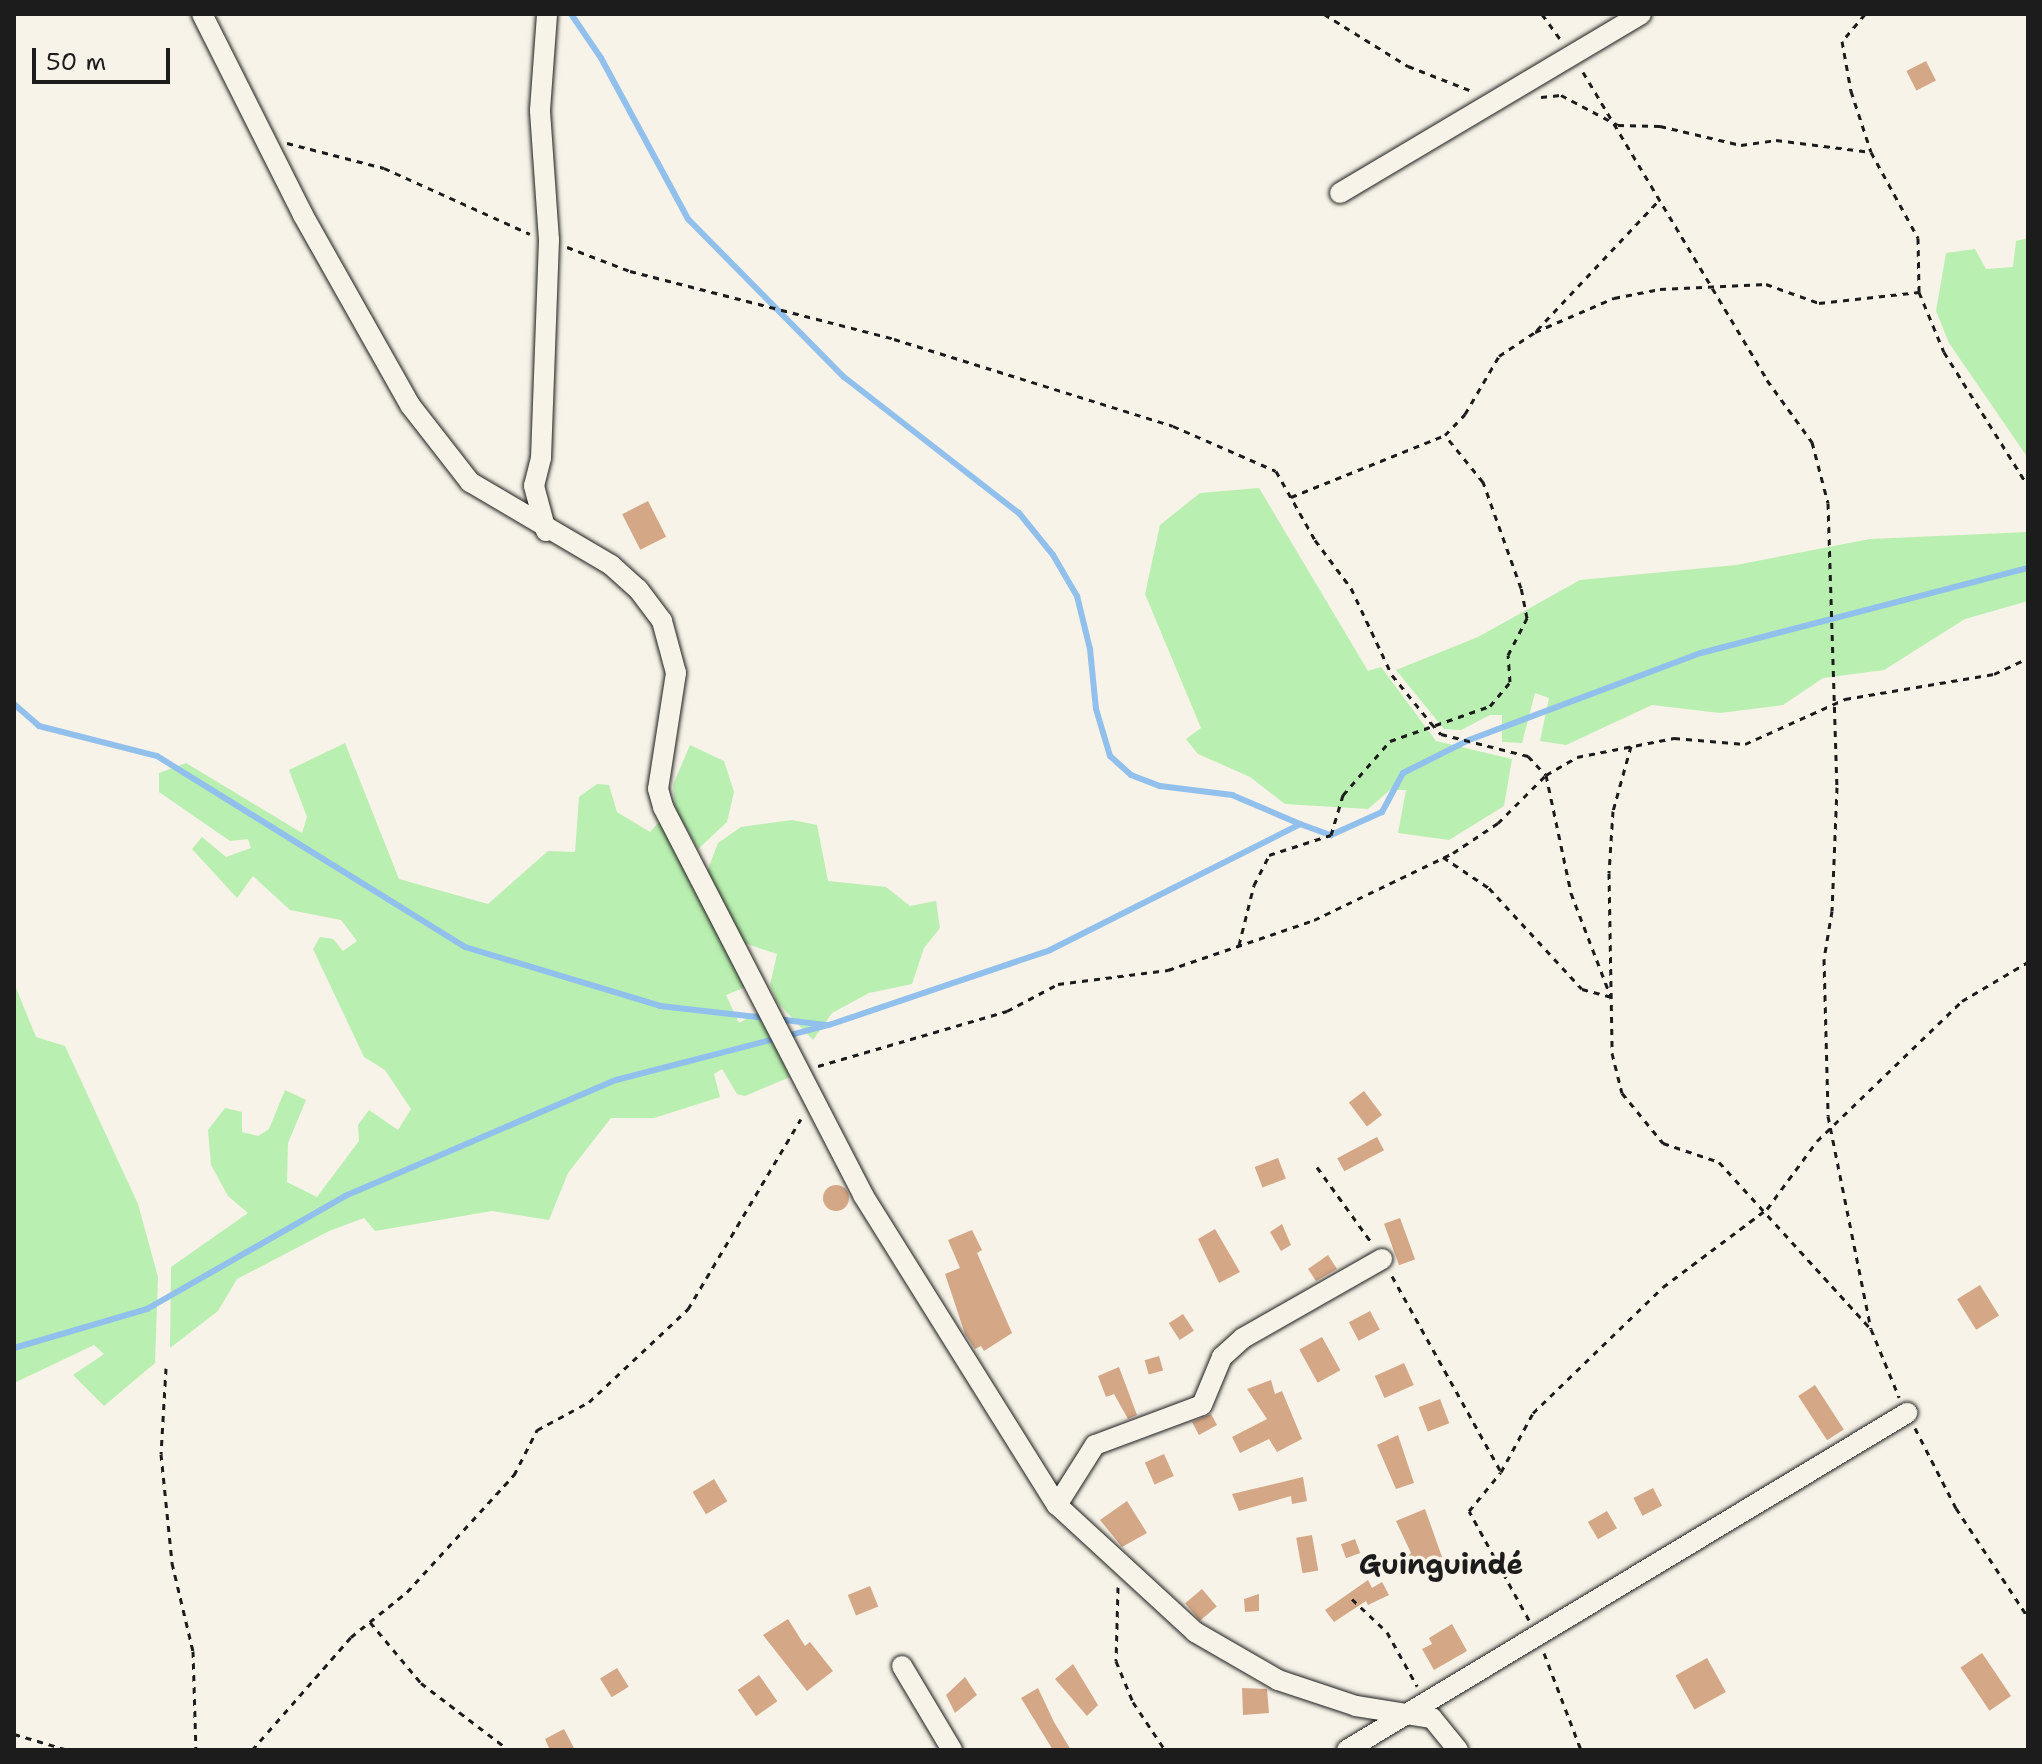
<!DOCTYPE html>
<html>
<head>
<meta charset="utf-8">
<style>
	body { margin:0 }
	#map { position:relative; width:2042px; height:1764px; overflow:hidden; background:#f7f3e8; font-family:"Shantell Sans",sans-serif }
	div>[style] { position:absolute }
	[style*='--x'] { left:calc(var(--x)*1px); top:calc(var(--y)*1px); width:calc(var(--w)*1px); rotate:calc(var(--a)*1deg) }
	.green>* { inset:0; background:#b9efb0 }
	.stream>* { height:6px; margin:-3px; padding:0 3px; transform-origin:3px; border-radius:3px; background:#92c0ec }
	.building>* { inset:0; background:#d4a786; transform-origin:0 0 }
	.round { border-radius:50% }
	.path>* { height:3px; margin-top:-1.5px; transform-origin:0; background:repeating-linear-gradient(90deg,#1c1c1c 0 6px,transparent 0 12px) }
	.roads { filter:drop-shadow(0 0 2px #1c1c1c) drop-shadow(0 0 2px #1c1c1c) }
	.street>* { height:20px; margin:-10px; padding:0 10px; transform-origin:10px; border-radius:10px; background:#f7f3e8 }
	span { translate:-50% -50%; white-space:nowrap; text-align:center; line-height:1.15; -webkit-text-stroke:7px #f7f3e8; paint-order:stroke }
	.quarter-label { font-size:28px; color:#1c1c1c; font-weight:700 }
	.frame { position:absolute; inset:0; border:16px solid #1c1c1c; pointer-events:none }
	.scale { position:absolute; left:32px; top:48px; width:138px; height:36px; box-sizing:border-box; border:4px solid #1c1c1c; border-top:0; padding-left:10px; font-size:24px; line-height:28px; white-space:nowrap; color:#1c1c1c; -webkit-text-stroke:6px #f7f3e8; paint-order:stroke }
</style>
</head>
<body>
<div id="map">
	<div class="green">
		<i style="clip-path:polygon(2028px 238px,2028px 458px,1949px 343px,1936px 311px,1946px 253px,1975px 249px,1986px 269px,2013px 267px,2016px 241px)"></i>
		<i style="clip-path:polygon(1259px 488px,1368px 671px,1381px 667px,1436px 741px,1512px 759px,1504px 806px,1449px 840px,1398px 833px,1406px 790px,1390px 790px,1368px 809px,1285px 804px,1250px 777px,1198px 754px,1186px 739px,1201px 728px,1145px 594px,1160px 525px,1200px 493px)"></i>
		<i style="clip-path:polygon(2028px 532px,2028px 601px,1965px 619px,1884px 670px,1823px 678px,1783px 705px,1720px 713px,1652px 705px,1566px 745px,1540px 741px,1549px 698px,1535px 693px,1522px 743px,1502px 742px,1502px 715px,1490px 715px,1461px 730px,1444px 729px,1396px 670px,1478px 637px,1580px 580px,1736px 565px,1870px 539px)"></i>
		<i style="clip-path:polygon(345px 743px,399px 879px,488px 904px,548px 851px,575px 852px,579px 797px,597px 784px,609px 785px,617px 812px,650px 832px,660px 821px,748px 986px,726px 995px,739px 1023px,760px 1011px,790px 1077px,745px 1096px,737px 1094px,722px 1069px,714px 1074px,720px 1097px,654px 1118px,611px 1118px,568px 1173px,549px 1220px,492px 1211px,375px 1231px,364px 1218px,329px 1231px,237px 1279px,218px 1311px,170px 1348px,171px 1267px,248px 1213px,228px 1196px,211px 1165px,208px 1130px,225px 1108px,242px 1112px,242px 1132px,258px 1136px,269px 1129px,285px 1090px,306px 1100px,288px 1143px,287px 1182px,317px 1197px,359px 1141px,358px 1125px,369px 1110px,398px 1130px,411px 1109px,385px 1070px,364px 1057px,313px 949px,320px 937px,333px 939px,343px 951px,357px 941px,341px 920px,290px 910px,253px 876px,237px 898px,192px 849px,202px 837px,226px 857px,251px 848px,248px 839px,230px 841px,159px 792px,159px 773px,186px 763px,302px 833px,307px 817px,289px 770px)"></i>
		<i style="clip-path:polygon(690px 745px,724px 761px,734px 792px,727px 822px,698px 849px,675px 809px,673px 785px)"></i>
		<i style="clip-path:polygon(792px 820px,817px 825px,828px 881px,886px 887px,910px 906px,936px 901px,940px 928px,924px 948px,912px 984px,869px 993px,832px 1013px,813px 1040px,777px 1002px,770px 985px,777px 954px,744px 943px,707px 872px,718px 843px,741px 827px)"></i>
		<i style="clip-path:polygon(14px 983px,36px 1037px,65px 1046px,138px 1204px,158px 1277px,155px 1363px,104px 1406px,73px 1375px,104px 1354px,94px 1345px,14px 1383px)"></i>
	</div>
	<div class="stream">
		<i style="--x:571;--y:14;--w:53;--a:55.7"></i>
		<i style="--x:601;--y:58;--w:183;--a:61.6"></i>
		<i style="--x:688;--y:219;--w:222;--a:45.4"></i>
		<i style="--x:844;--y:377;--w:222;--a:37.9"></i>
		<i style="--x:1019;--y:513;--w:54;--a:51"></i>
		<i style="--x:1053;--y:555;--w:48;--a:59.7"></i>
		<i style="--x:1077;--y:596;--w:55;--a:76.2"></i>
		<i style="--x:1090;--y:649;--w:60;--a:84.3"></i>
		<i style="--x:1096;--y:709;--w:49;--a:73.4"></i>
		<i style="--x:1110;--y:756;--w:28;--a:42"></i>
		<i style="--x:1131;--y:775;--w:31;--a:21"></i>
		<i style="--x:1160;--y:786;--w:73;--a:7.1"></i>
		<i style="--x:1232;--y:795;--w:74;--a:23.1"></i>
		<i style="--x:14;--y:704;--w:33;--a:41"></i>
		<i style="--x:39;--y:726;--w:122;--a:14.3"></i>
		<i style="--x:157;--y:756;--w:362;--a:31.8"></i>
		<i style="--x:465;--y:947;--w:204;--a:16.8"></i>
		<i style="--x:660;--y:1006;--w:107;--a:6.5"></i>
		<i style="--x:777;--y:1019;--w:49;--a:7"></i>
		<i style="--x:14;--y:1348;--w:139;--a:-16.3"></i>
		<i style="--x:147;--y:1309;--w:228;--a:-29.7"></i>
		<i style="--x:345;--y:1196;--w:295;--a:-23.2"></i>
		<i style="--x:616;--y:1080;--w:220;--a:-14.5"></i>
		<i style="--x:829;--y:1025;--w:233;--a:-18.7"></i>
		<i style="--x:1050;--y:950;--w:280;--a:-26.7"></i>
		<i style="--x:1300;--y:824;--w:33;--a:20"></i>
		<i style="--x:1331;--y:835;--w:56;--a:-24.3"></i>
		<i style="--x:1382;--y:812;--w:44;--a:-61.7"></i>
		<i style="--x:1403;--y:773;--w:74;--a:-26.6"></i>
		<i style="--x:1469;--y:740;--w:248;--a:-20.6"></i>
		<i style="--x:1701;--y:653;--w:338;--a:-14.6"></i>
	</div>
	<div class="building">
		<i style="left:1926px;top:61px;width:22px;height:22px;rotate:63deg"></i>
		<i style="left:648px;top:501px;width:40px;height:29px;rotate:63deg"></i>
		<i style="left:1364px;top:1091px;width:30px;height:19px;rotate:53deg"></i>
		<i style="left:1377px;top:1137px;width:15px;height:45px;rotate:62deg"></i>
		<i style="left:1278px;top:1158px;width:22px;height:25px;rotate:69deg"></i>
		<i class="round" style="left:823px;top:1185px;width:26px;height:26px"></i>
		<i style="left:1400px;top:1218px;width:44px;height:17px;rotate:70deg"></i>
		<i style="clip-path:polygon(1282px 1224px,1291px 1245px,1281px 1251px,1270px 1232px)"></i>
		<i style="clip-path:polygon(1215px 1229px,1240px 1272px,1219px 1283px,1198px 1239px)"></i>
		<i style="clip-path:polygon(972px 1230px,982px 1250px,977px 1253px,1012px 1333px,984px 1351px,981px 1346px,975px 1349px,965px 1334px,945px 1274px,960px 1268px,948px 1240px)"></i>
		<i style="clip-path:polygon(1328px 1255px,1337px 1269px,1316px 1281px,1308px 1269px)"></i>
		<i style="left:1980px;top:1285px;width:36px;height:27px;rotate:58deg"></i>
		<i style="left:1370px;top:1311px;width:21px;height:24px;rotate:62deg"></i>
		<i style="left:1183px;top:1314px;width:20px;height:17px;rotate:57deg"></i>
		<i style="left:1322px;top:1337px;width:38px;height:26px;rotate:61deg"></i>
		<i style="left:1159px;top:1356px;width:15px;height:15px;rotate:74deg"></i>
		<i style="left:1404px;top:1363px;width:24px;height:32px;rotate:66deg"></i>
		<i style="clip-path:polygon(1119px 1367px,1137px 1415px,1128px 1419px,1114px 1394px,1106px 1397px,1098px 1376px)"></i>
		<i style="clip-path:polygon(1271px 1380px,1275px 1394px,1282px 1391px,1302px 1439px,1277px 1452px,1269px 1439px,1240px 1453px,1232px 1437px,1267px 1419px,1247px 1389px)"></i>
		<i style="left:1815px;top:1385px;width:53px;height:20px;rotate:57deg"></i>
		<i style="left:1440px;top:1399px;width:26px;height:23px;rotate:69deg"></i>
		<i style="clip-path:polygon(1211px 1414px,1217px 1425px,1199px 1435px,1192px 1422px)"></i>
		<i style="clip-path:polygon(1398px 1435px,1414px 1483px,1396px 1489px,1377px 1445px)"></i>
		<i style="left:1164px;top:1454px;width:24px;height:21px;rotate:66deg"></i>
		<i style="clip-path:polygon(1303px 1477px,1307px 1501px,1292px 1504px,1291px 1496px,1239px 1511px,1232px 1494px)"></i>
		<i style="left:714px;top:1479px;width:26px;height:25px;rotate:59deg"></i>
		<i style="left:1653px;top:1488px;width:20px;height:22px;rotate:63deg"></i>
		<i style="clip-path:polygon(1127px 1501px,1147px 1533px,1122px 1547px,1100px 1520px)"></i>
		<i style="clip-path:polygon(1425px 1509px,1442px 1557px,1389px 1571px,1411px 1553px,1396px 1521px)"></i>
		<i style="left:1607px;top:1511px;width:20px;height:22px;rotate:60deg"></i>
		<i style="left:1312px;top:1535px;width:36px;height:16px;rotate:80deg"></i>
		<i style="left:1355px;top:1539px;width:15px;height:15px;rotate:70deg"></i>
		<i style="clip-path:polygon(1368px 1580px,1372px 1588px,1382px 1582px,1389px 1595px,1368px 1605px,1366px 1601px,1334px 1622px,1325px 1610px)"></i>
		<i style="left:870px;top:1586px;width:22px;height:24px;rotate:68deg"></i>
		<i style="left:1202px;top:1589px;width:23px;height:22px;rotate:50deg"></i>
		<i style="clip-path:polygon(1259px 1594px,1259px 1611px,1245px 1612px,1244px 1599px)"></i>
		<i style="clip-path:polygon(788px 1619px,805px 1646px,810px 1642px,833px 1671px,807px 1691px,763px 1635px)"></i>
		<i style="clip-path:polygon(1452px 1624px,1467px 1651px,1434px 1670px,1422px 1649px,1432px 1644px,1429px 1638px)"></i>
		<i style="left:1982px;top:1653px;width:52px;height:26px;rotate:56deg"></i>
		<i style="left:1707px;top:1658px;width:39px;height:36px;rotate:61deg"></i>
		<i style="clip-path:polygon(1073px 1664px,1098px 1705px,1087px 1716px,1055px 1679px)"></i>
		<i style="left:617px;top:1668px;width:22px;height:20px;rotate:58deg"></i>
		<i style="left:759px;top:1675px;width:32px;height:26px;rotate:55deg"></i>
		<i style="clip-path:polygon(965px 1677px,977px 1695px,955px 1713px,946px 1695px)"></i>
		<i style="clip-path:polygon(1038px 1688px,1054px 1722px,1071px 1750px,1053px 1750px,1021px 1698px)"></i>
		<i style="clip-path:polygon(1242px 1688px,1267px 1689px,1269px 1713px,1243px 1715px)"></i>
		<i style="clip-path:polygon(564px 1729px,575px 1750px,550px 1750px,545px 1739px)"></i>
	</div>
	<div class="path">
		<i style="--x:1324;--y:14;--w:99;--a:31.8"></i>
		<i style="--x:1408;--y:66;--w:69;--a:21.3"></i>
		<i style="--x:1542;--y:14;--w:31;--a:54"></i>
		<i style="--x:1865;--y:14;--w:35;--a:130"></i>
		<i style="--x:1842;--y:41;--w:51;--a:79.8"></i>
		<i style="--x:1851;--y:91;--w:64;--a:71.8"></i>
		<i style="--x:1583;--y:72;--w:359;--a:59.1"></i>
		<i style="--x:1767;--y:380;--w:77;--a:54"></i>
		<i style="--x:1812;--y:442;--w:63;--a:75.3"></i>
		<i style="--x:1828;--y:503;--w:284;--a:88.2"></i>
		<i style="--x:1837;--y:787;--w:124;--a:92.3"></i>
		<i style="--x:1832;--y:911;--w:49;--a:99.5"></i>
		<i style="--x:1824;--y:959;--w:157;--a:88.5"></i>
		<i style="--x:1828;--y:1116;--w:217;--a:78.6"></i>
		<i style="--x:1871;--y:1329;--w:74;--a:67.6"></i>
		<i style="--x:1541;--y:97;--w:20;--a:-6"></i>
		<i style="--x:1561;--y:95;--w:64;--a:27.8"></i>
		<i style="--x:1618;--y:125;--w:42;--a:1.4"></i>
		<i style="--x:1660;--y:126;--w:83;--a:13.2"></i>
		<i style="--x:1741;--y:145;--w:35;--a:-8"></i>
		<i style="--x:1776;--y:140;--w:96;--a:7.2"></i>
		<i style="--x:1871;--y:152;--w:98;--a:61.3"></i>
		<i style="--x:1918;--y:238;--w:54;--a:88.9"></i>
		<i style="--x:287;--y:143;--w:100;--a:14.5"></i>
		<i style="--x:384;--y:168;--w:160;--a:24.3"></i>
		<i style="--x:567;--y:247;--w:67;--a:20.9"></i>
		<i style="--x:630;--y:271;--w:273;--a:14.4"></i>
		<i style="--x:894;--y:339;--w:292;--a:17.3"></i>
		<i style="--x:1173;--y:426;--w:112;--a:23.6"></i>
		<i style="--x:1276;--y:471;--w:79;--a:60.5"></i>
		<i style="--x:1315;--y:540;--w:60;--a:53.1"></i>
		<i style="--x:1351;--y:588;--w:96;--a:64.8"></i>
		<i style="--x:1392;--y:675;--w:62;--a:50.9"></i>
		<i style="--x:1431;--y:723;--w:15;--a:48"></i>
		<i style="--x:1441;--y:734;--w:90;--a:14.2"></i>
		<i style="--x:1528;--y:756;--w:26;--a:47"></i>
		<i style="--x:1546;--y:775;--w:121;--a:78"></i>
		<i style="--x:1571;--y:893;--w:111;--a:69"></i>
		<i style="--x:1537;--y:330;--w:175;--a:-46.8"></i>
		<i style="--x:1291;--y:497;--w:166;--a:-21.9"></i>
		<i style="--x:1445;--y:435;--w:29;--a:-46"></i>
		<i style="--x:1465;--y:414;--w:67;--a:-59.6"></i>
		<i style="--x:1499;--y:356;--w:43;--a:-33.7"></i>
		<i style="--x:1535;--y:332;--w:86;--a:-23.3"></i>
		<i style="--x:1614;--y:298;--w:47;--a:-11.1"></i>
		<i style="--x:1660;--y:289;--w:106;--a:-2.7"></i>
		<i style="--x:1766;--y:284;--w:56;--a:19.7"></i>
		<i style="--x:1819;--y:303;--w:101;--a:-6.3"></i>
		<i style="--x:1919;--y:292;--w:65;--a:67.4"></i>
		<i style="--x:1944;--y:352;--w:158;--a:57.9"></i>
		<i style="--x:1631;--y:746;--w:67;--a:105.5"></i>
		<i style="--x:1613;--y:811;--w:62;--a:93.7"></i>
		<i style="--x:1609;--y:873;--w:180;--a:89"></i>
		<i style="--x:1612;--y:1053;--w:41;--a:76"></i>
		<i style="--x:1622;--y:1093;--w:65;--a:50.6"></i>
		<i style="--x:1663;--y:1143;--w:59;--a:18.7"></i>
		<i style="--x:1719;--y:1162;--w:224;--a:47.7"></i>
		<i style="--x:1443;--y:857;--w:55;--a:34"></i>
		<i style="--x:1489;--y:888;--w:137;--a:47.4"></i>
		<i style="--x:1582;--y:989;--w:30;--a:15"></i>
		<i style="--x:1239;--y:945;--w:62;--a:-76"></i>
		<i style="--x:1254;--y:885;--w:34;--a:-63"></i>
		<i style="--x:1269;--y:855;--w:65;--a:-17.9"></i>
		<i style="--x:1331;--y:835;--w:42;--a:-73.3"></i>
		<i style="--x:1343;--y:795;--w:72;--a:-49"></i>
		<i style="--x:1390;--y:741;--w:106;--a:-19.3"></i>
		<i style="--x:1490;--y:706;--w:31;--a:-50"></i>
		<i style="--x:1510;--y:682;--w:27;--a:-94"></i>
		<i style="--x:1508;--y:655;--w:42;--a:-62.8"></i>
		<i style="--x:1527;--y:618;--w:31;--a:-101"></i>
		<i style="--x:1521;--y:588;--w:113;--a:-109.7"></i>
		<i style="--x:1483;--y:482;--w:60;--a:-129"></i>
		<i style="--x:818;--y:1066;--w:197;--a:-16.2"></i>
		<i style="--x:1007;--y:1011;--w:58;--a:-27.9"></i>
		<i style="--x:1058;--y:984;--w:111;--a:-7.3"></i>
		<i style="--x:1168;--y:970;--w:154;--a:-18.9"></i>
		<i style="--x:1314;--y:920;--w:154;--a:-25.7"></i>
		<i style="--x:1453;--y:853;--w:54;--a:-33.7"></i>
		<i style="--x:1498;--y:823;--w:68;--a:-45"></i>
		<i style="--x:1546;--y:775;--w:36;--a:-30"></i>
		<i style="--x:1577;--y:757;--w:99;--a:-11.1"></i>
		<i style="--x:1674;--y:738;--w:71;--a:4.8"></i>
		<i style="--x:1745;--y:744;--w:110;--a:-24.2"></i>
		<i style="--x:1845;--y:699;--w:151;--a:-9.5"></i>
		<i style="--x:1994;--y:674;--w:38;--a:-25"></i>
		<i style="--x:1317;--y:1167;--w:92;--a:54.2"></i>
		<i style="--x:1392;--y:1276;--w:224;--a:60.9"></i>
		<i style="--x:166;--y:1368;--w:86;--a:93.3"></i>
		<i style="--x:161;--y:1454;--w:110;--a:84.2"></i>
		<i style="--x:172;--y:1563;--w:90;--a:76.6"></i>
		<i style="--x:193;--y:1651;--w:99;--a:88.3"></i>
		<i style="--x:1915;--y:1428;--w:90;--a:62.9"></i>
		<i style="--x:1956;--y:1508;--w:131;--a:56.6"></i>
		<i style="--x:1118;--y:1587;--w:74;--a:91.5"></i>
		<i style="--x:1116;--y:1661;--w:44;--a:67.5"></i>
		<i style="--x:1133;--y:1702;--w:58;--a:56.3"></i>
		<i style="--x:1352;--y:1599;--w:48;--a:43.3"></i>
		<i style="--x:1387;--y:1632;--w:62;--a:60.9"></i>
		<i style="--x:1529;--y:1620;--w:124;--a:-118.8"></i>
		<i style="--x:1469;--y:1511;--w:50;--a:-50.6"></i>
		<i style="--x:1501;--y:1472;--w:67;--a:-61.5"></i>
		<i style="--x:1533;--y:1413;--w:181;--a:-44.1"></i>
		<i style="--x:1663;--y:1287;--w:130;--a:-36.9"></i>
		<i style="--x:1767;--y:1209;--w:84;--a:-53.7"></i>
		<i style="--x:1817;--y:1141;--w:202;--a:-44"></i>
		<i style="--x:1962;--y:1001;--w:77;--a:-30.6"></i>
		<i style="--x:370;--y:1622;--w:80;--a:50.1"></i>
		<i style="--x:421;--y:1683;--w:111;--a:37.3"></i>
		<i style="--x:1544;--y:1653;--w:104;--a:69.1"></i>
		<i style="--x:14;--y:1734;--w:56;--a:16.5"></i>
		<i style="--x:252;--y:1750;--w:150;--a:-48.8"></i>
		<i style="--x:351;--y:1637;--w:72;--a:-38.8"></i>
		<i style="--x:407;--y:1592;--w:159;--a:-47.6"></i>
		<i style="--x:514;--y:1475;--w:51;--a:-62.9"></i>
		<i style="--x:537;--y:1430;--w:59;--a:-28.3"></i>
		<i style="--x:589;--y:1402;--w:136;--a:-43.2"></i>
		<i style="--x:688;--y:1309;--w:221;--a:-59.3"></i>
	</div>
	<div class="roads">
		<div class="street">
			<i style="--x:202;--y:14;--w:225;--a:63.3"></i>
			<i style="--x:303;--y:215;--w:218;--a:60.6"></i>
			<i style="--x:410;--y:405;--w:98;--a:52.1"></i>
			<i style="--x:470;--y:482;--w:164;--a:30.5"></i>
			<i style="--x:611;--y:565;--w:36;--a:42"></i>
			<i style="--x:638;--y:589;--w:40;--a:53"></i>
			<i style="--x:662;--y:621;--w:54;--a:74.9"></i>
			<i style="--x:676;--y:673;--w:117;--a:98.8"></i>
			<i style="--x:658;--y:789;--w:19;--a:74"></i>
			<i style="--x:663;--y:807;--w:437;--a:62.7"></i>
			<i style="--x:863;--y:1195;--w:366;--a:58"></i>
			<i style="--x:1057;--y:1505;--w:188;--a:42.6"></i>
			<i style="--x:1195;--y:1632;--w:96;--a:30"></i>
			<i style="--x:1278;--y:1680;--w:82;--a:18.4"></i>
			<i style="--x:1356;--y:1706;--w:77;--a:9"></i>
			<i style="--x:1432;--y:1718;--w:41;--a:50.9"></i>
			<i style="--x:1340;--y:193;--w:350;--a:-30.7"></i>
			<i style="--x:546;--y:531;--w:47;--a:-104.9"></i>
			<i style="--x:534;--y:486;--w:29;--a:-76"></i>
			<i style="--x:541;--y:458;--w:218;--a:-87.9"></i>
			<i style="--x:549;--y:240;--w:130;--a:-94"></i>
			<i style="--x:540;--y:110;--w:96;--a:-85.8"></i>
			<i style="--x:1057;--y:1505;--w:71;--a:-57.7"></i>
			<i style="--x:1095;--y:1445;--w:114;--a:-20.5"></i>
			<i style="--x:1202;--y:1405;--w:52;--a:-67.4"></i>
			<i style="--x:1222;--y:1357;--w:28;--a:-42"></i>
			<i style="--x:1243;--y:1338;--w:160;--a:-29.6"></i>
			<i style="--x:902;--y:1666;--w:98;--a:59.2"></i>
			<i style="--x:1347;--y:1750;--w:654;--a:-31.04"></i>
		</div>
	</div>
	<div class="quarter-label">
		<span style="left:1441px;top:1564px">Guinguindé</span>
	</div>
	<div class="frame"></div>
	<div class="scale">50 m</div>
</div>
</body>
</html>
